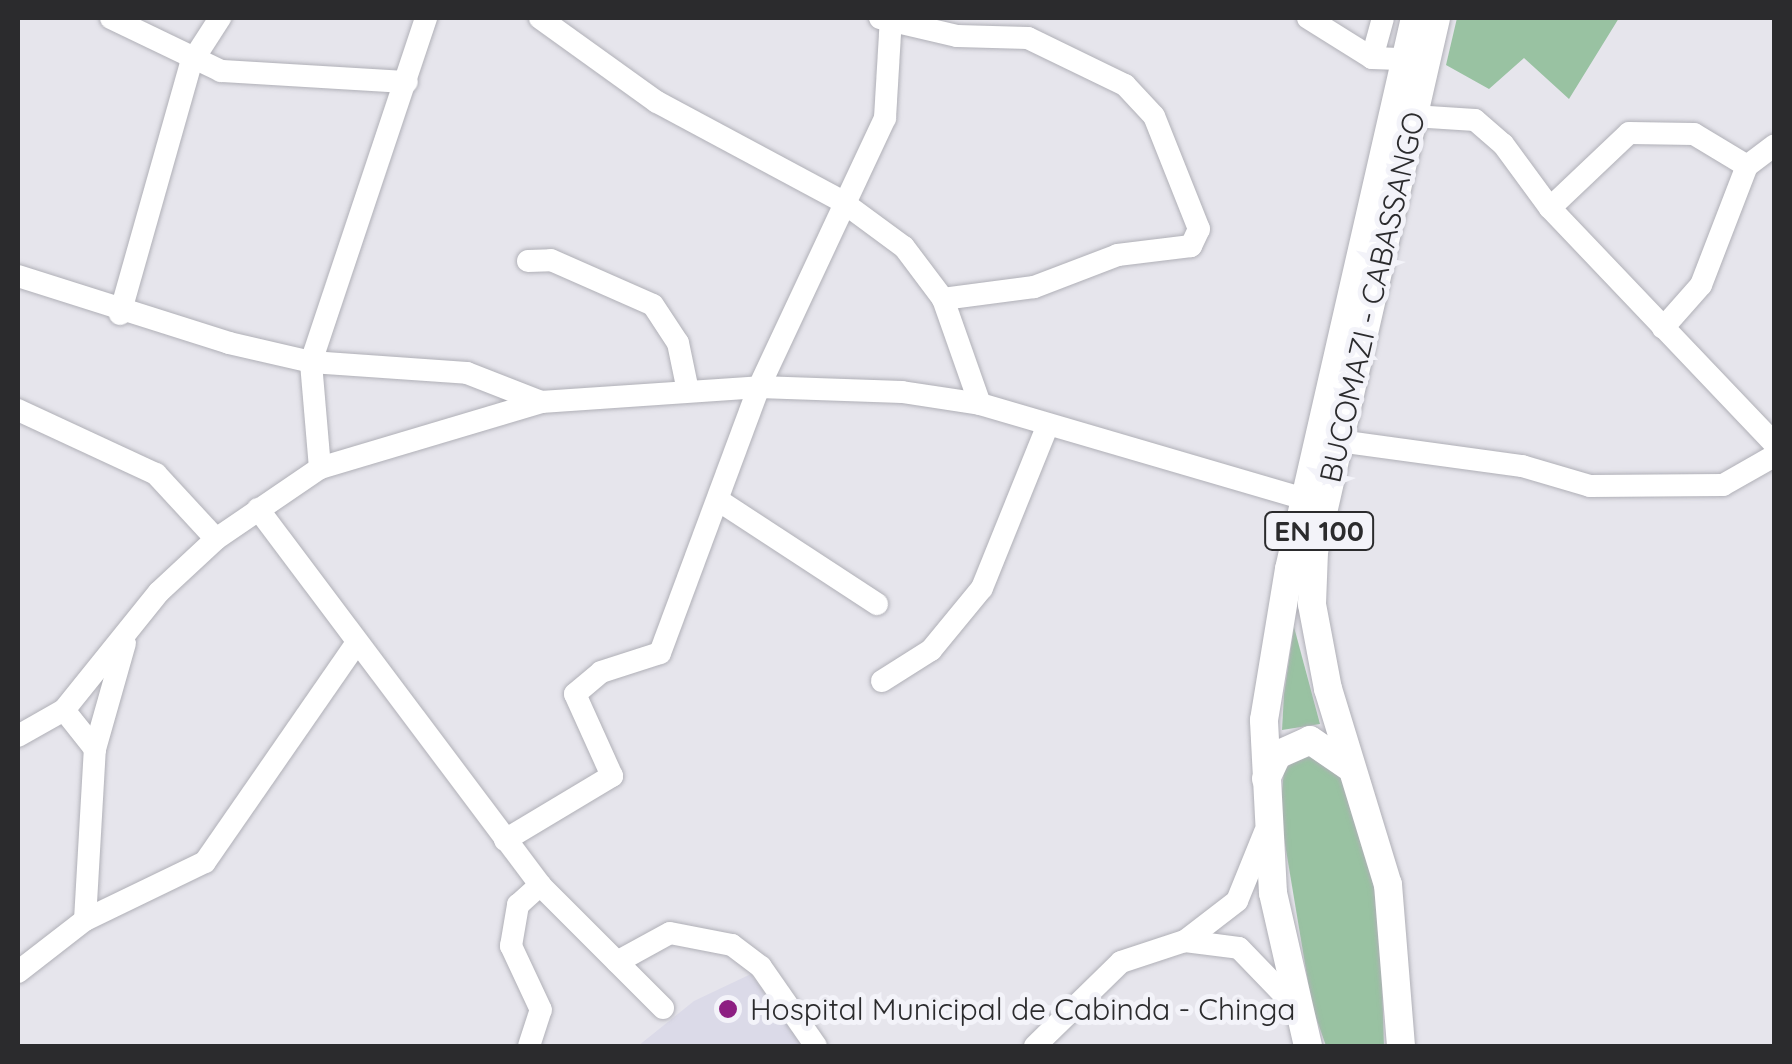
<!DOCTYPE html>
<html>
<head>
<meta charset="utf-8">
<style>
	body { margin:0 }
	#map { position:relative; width:1792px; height:1064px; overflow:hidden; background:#e6e5ec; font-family:Quicksand,sans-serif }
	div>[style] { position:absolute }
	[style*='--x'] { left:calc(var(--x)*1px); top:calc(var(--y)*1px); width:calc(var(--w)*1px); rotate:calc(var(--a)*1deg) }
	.built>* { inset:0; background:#dbdae8 }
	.green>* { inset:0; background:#99c2a2 }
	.roads { filter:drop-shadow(0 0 2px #b0b0b7) drop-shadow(0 0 2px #b0b0b7) }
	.minor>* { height:22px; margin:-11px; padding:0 11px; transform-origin:11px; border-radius:11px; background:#fff }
	.major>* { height:28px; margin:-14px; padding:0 14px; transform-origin:14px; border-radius:14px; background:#fff }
	.dots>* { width:28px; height:28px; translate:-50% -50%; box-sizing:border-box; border:5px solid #f3f3f9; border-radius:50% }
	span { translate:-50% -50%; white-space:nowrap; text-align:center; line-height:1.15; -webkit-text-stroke:10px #f3f3f9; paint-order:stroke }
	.shield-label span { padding:2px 8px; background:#f3f3f9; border:2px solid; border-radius:8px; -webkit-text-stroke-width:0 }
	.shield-label { font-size:28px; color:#2b2b2d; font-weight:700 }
	.street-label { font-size:30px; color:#2b2b2d }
	.poi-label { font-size:30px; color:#2b2b2d }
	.left { translate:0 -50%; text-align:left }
	.frame { position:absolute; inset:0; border:20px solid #2b2b2d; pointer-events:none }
</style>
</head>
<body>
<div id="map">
	<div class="built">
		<i style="clip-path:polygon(751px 974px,803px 1046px,638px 1046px,694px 1001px)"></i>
	</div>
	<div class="green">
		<i style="clip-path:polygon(1457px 18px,1619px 18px,1569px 99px,1524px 58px,1489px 89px,1446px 65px)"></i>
		<i style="clip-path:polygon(1294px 627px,1320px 724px,1282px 730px,1284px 694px)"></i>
		<i style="clip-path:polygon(1304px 752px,1343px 779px,1366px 851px,1380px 915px,1384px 1046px,1326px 1046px,1312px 1006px,1280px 814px,1284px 770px)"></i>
	</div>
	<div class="roads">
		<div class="minor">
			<i style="--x:111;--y:18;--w:122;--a:25.7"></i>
			<i style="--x:221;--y:71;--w:186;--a:3.4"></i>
			<i style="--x:540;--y:18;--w:144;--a:35.7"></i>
			<i style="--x:657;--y:102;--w:208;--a:28.2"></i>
			<i style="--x:840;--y:200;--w:79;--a:36.3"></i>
			<i style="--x:904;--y:247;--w:65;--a:53.1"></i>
			<i style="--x:943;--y:299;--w:111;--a:70.6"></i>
			<i style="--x:880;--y:18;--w:79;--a:13.2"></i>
			<i style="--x:957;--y:36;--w:71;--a:1.6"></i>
			<i style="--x:1028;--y:38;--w:108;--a:25.9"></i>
			<i style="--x:1125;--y:85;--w:42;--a:46.9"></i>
			<i style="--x:1154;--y:116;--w:122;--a:68.3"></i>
			<i style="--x:1199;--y:229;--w:19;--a:115"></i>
			<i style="--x:1191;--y:246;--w:74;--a:173"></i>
			<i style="--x:1118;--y:255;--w:90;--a:159.1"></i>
			<i style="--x:1034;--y:287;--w:92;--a:172.5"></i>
			<i style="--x:1308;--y:18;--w:75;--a:32"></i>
			<i style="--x:1372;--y:58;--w:34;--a:2"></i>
			<i style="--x:1372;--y:58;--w:41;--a:-74.6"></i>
			<i style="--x:1413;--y:116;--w:62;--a:3.7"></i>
			<i style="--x:1475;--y:120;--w:37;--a:41"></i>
			<i style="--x:1503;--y:144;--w:79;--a:53.7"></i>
			<i style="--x:1550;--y:208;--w:325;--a:46.4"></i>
			<i style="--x:1550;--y:208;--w:109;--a:-43.5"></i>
			<i style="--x:1629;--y:133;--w:65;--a:0.9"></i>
			<i style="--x:1694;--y:134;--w:62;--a:31.1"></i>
			<i style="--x:528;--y:261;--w:23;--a:-2"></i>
			<i style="--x:551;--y:260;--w:111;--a:23.8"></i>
			<i style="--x:653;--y:305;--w:45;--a:56.7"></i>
			<i style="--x:678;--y:343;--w:49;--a:78.2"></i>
			<i style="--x:18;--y:276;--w:221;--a:17.6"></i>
			<i style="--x:229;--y:343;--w:84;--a:13"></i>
			<i style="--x:311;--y:362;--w:156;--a:4"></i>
			<i style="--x:467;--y:373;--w:79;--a:21.4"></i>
			<i style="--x:120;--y:314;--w:261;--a:-74.2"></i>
			<i style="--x:191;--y:63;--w:54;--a:-57.2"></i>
			<i style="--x:1663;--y:328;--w:57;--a:-48.5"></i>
			<i style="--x:1701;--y:285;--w:128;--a:-68.9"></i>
			<i style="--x:1747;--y:166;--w:34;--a:-37"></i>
			<i style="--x:18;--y:410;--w:152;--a:24.9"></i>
			<i style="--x:156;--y:474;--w:88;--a:47.3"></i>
			<i style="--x:1339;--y:441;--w:185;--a:7.8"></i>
			<i style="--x:1522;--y:466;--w:71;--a:16.4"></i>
			<i style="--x:1590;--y:486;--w:133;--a:-0.4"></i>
			<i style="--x:1723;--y:485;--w:59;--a:-29.6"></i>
			<i style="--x:320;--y:468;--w:106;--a:-94.9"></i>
			<i style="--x:311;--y:362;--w:363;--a:-71.5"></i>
			<i style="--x:718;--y:500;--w:190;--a:33.2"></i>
			<i style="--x:258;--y:509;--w:470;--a:53.1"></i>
			<i style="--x:540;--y:885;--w:174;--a:45"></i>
			<i style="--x:882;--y:681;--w:58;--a:-32.3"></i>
			<i style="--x:931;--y:650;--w:80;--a:-50.6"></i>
			<i style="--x:982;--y:588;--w:174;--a:-68"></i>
			<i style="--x:64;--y:710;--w:50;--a:51.5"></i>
			<i style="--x:18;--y:736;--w:53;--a:-29.5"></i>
			<i style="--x:64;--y:710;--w:151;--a:-51.2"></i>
			<i style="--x:159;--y:592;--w:78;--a:-42.9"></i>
			<i style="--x:216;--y:539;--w:126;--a:-34.3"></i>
			<i style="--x:320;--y:468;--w:231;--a:-16.6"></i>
			<i style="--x:541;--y:402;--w:219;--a:-3.9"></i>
			<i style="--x:759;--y:387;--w:143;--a:2"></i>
			<i style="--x:902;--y:392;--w:79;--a:8.7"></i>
			<i style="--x:980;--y:404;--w:338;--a:16.3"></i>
			<i style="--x:1265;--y:832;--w:74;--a:112.1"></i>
			<i style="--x:1237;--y:901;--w:66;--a:142.4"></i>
			<i style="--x:1185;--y:941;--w:54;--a:7.4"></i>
			<i style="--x:1239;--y:948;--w:82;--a:46"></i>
			<i style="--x:505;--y:840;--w:125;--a:-30.9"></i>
			<i style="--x:612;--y:776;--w:90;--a:-114.3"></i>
			<i style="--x:575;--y:694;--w:34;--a:-40"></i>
			<i style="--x:601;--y:672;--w:62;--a:-17.9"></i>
			<i style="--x:660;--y:653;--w:284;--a:-69.6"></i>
			<i style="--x:759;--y:387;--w:297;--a:-64.9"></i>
			<i style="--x:885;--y:118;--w:100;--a:-86.6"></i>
			<i style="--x:85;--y:920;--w:171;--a:-86.7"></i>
			<i style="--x:95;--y:749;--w:110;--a:-74.2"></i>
			<i style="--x:617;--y:962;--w:60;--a:-28.7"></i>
			<i style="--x:670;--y:933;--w:63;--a:11"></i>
			<i style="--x:732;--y:945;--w:36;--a:37"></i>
			<i style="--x:761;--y:967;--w:96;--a:55.2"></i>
			<i style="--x:18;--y:972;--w:85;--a:-37.8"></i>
			<i style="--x:85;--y:920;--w:133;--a:-25.8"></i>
			<i style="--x:205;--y:862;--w:262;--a:-55.3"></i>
			<i style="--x:529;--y:1046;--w:38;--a:-72"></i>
			<i style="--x:541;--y:1010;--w:71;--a:-115.1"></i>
			<i style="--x:511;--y:946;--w:42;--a:-80.3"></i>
			<i style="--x:518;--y:905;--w:30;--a:-42"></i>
			<i style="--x:1035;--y:1046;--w:120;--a:-44.3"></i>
			<i style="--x:1121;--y:962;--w:67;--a:-18.2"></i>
		</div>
		<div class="major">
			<i style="--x:1266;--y:779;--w:26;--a:-65"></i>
			<i style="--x:1277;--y:755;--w:36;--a:-24"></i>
			<i style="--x:1310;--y:740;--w:46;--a:34.4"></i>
			<i style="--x:1308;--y:1046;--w:157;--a:-102.9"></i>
			<i style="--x:1273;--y:893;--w:173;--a:-93"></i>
			<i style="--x:1264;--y:720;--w:153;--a:-80.6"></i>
			<i style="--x:1289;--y:569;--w:565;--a:-77.12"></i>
			<i style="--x:1401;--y:1046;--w:162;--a:-94.6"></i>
			<i style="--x:1388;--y:885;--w:205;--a:-107"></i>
			<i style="--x:1328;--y:689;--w:86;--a:-100.7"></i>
			<i style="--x:1312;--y:604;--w:52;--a:-87.8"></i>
			<i style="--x:1314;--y:552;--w:548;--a:-77.13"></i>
		</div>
	</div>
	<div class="dots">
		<i style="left:728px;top:1009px;background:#8d1f82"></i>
	</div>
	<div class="shield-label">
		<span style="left:1319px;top:531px">EN 100</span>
	</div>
	<div class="street-label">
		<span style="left:1372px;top:297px;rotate:-77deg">BUCOMAZI - CABASSANGO</span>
	</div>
	<div class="poi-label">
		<span class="left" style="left:750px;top:1009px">Hospital Municipal de Cabinda - Chinga</span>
	</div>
	<div class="frame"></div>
</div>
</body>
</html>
